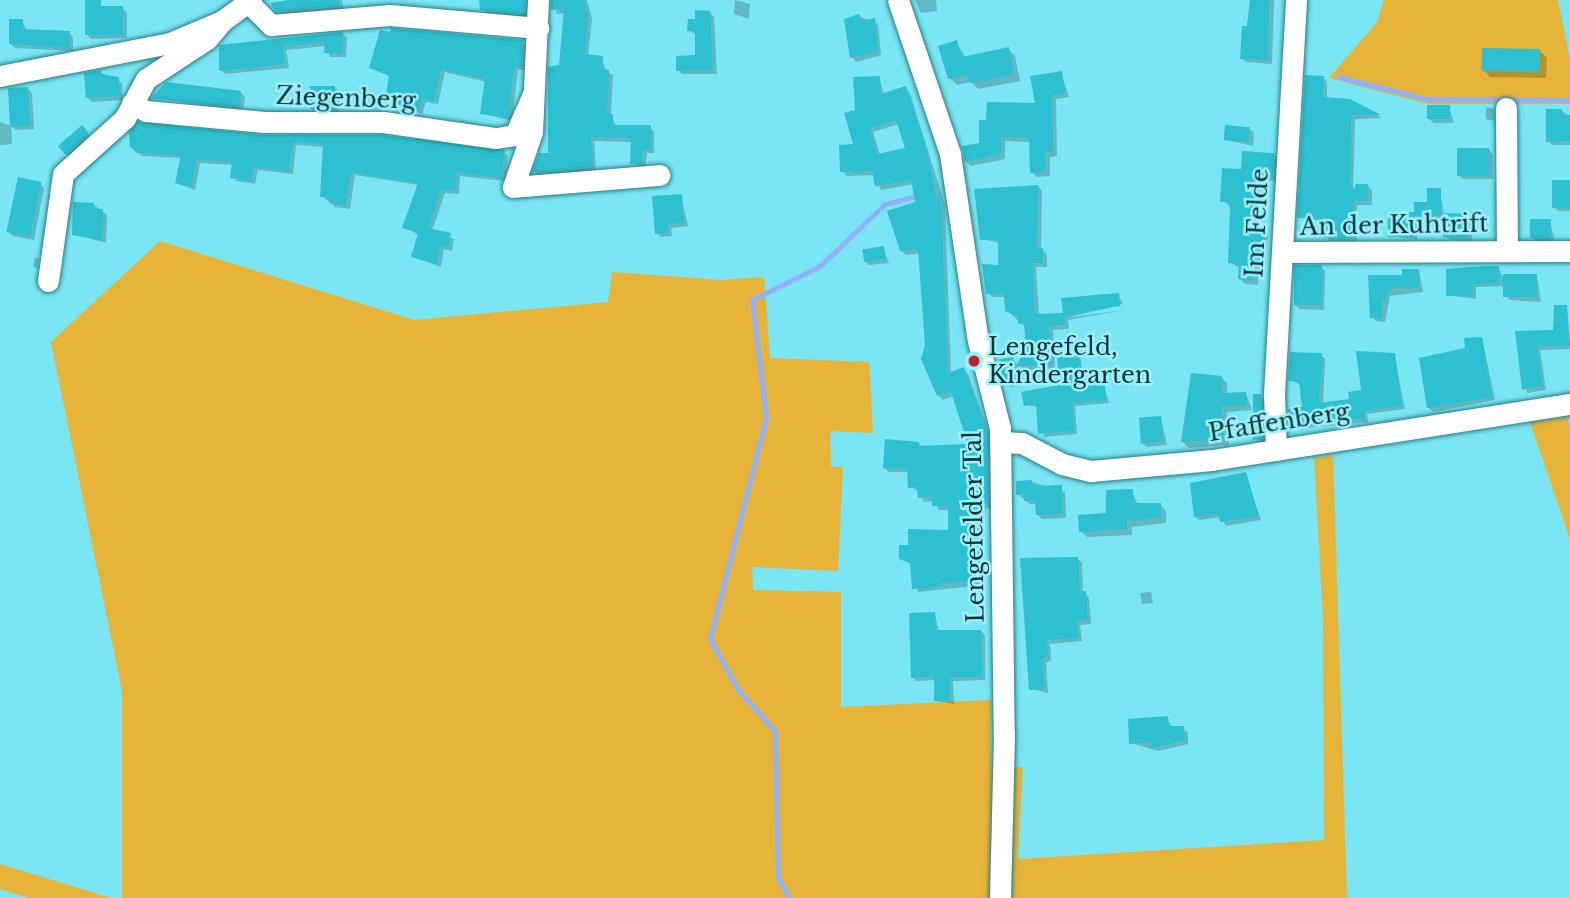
<!DOCTYPE html>
<html>
<head>
<meta charset="utf-8">
<style>
	body { margin:0 }
	#map { position:relative; width:1570px; height:898px; overflow:hidden; background:#7ae5f3; font-family:"Libre Baskerville",serif }
	div>[style] { position:absolute }
	[style*='--x'] { left:calc(var(--x)*1px); top:calc(var(--y)*1px); width:calc(var(--w)*1px); rotate:calc(var(--a)*1deg) }
	.green>* { inset:0; background:#e5b438 }
	.shadow>* { inset:0; background:#0003; transform-origin:0 0 }
	.stream>* { height:4.5px; margin:-2.25px; padding:0 2.25px; transform-origin:2.25px; border-radius:2.25px; background:#90b1fe }
	.building>* { inset:0; background:#2cc0d0; transform-origin:0 0 }
	.roads { filter:drop-shadow(0 0 2px #257c86) drop-shadow(0 0 2px #257c86) }
	.minor>* { height:21px; margin:-10.5px; padding:0 10.5px; transform-origin:10.5px; border-radius:10.5px; background:#fff }
	.dots>* { width:19px; height:19px; translate:-50% -50%; box-sizing:border-box; border:4px solid #9deffa; border-radius:50% }
	span { translate:-50% -50%; white-space:nowrap; text-align:center; line-height:1.15; -webkit-text-stroke:5px #9deffa; paint-order:stroke }
	.street-label { font-size:24px; color:#02363b }
	.poi-label { font-size:24px; color:#02363b }
	.left { translate:0 -50%; text-align:left }
</style>
</head>
<body>
<div id="map">
	<div class="green">
		<i style="clip-path:polygon(1384px 0,1558px 0,1570px 59px,1570px 104px,1428px 104px,1329px 78px,1377px 22px)"></i>
		<i style="clip-path:polygon(160px 241px,414px 320px,608px 302px,612px 272px,722px 280px,764px 277px,770px 358px,869px 362px,873px 433px,830px 431px,831px 467px,843px 467px,838px 571px,752px 567px,753px 590px,841px 592px,841px 707px,991px 700px,991px 769px,1023px 767px,1018px 859px,1324px 840px,1323px 619px,1314px 458px,1333px 455px,1347px 898px,122px 898px,122px 691px,51px 342px)"></i>
		<i style="clip-path:polygon(1567px 417px,1570px 427px,1570px 539px,1530px 422px)"></i>
		<i style="clip-path:polygon(0 864px,111px 898px,29px 898px,0 889px)"></i>
	</div>
	<div class="shadow">
		<i style="clip-path:polygon(289px 0,342px 0,344px 12px,284px 17px,273px 6px)"></i>
		<i style="clip-path:polygon(481px 0,530px 0,528px 17px,486px 13px)"></i>
		<i style="clip-path:polygon(552px 0,587px 0,592px 19px,588px 56px,602px 58px,606px 71px,613px 75px,611px 115px,616px 127px,650px 127px,654px 131px,654px 153px,647px 153px,645px 167px,632px 164px,632px 142px,594px 141px,596px 171px,538px 175px,534px 171px,550px 155px,561px 66px,566px 13px,557px 14px)"></i>
		<i style="clip-path:polygon(735px 0,750px 4px,749px 19px,734px 14px)"></i>
		<i style="clip-path:polygon(915px 0,936px 0,937px 11px,921px 13px)"></i>
		<i style="clip-path:polygon(1251px 0,1274px 0,1272px 64px,1246px 62px,1242px 58px)"></i>
		<i style="clip-path:polygon(123px 8px,127px 13px,127px 38px,91px 39px,87px 34px)"></i>
		<i style="clip-path:polygon(709px 12px,714px 17px,717px 74px,682px 74px,678px 70px,696px 57px,697px 35px,689px 31px)"></i>
		<i style="clip-path:polygon(859px 16px,878px 24px,881px 55px,856px 62px,852px 57px)"></i>
		<i style="clip-path:polygon(22px 21px,27px 31px,69px 33px,73px 37px,73px 51px,15px 48px,11px 44px)"></i>
		<i style="clip-path:polygon(343px 34px,347px 38px,346px 57px,330px 57px,326px 46px,286px 50px,289px 68px,225px 74px,221px 70px,221px 47px)"></i>
		<i style="clip-path:polygon(522px 42px,526px 46px,525px 70px,518px 70px,512px 121px,482px 113px,486px 82px,445px 72px,438px 104px,426px 102px,422px 114px,402px 107px,400px 99px,388px 93px,391px 77px,371px 68px)"></i>
		<i style="clip-path:polygon(956px 42px,966px 58px,1008px 49px,1015px 56px,1020px 81px,978px 89px,971px 82px,957px 85px,950px 78px)"></i>
		<i style="clip-path:polygon(1540px 51px,1547px 58px,1546px 78px,1490px 77px,1483px 70px)"></i>
		<i style="clip-path:polygon(100px 72px,122px 83px,123px 100px,92px 102px,88px 98px)"></i>
		<i style="clip-path:polygon(1061px 72px,1069px 97px,1056px 99px,1057px 156px,1050px 157px,1050px 176px,1037px 177px,1032px 172px,1031px 142px,1005px 141px,1005px 159px,971px 166px,966px 162px,981px 144px,988px 121px,1037px 104px)"></i>
		<i style="clip-path:polygon(1323px 77px,1327px 82px,1327px 99px,1350px 100px,1382px 118px,1355px 119px,1353px 195px,1368px 186px,1372px 190px,1372px 205px,1357px 205px,1357px 242px,1329px 242px,1325px 222px,1299px 217px)"></i>
		<i style="clip-path:polygon(evenodd,879px 78px,884px 94px,905px 88px,910px 93px,945px 205px,951px 373px,963px 369px,968px 374px,991px 438px,992px 508px,981px 509px,983px 585px,918px 592px,912px 565px,901px 558px,910px 547px,950px 532px,950px 510px,939px 510px,934px 501px,924px 502px,919px 491px,910px 487px,909px 472px,889px 472px,884px 468px,919px 443px,923px 448px,970px 446px,954px 396px,943px 400px,938px 395px,927px 346px,920px 253px,906px 255px,901px 250px,917px 204px,913px 184px,881px 190px,874px 175px,847px 176px,842px 171px,856px 146px,857px 111px,879px 78px,899px 124px,907px 149px,880px 155px,873px 132px,899px 124px)"></i>
		<i style="clip-path:polygon(27px 88px,32px 93px,34px 129px,16px 130px,11px 126px)"></i>
		<i style="clip-path:polygon(335px 88px,339px 92px,339px 113px,316px 113px,311px 108px)"></i>
		<i style="clip-path:polygon(241px 93px,245px 97px,243px 110px,153px 98px)"></i>
		<i style="clip-path:polygon(1449px 107px,1454px 123px,1434px 123px,1429px 119px)"></i>
		<i style="clip-path:polygon(1486px 107px,1494px 109px,1494px 121px,1486px 119px)"></i>
		<i style="clip-path:polygon(1561px 110px,1570px 117px,1570px 145px,1552px 145px,1548px 141px)"></i>
		<i style="clip-path:polygon(0 122px,11px 126px,12px 144px,0 145px)"></i>
		<i style="left:82px;top:127px;width:15px;height:30px;rotate:48deg"></i>
		<i style="clip-path:polygon(1250px 129px,1254px 133px,1253px 146px,1226px 140px)"></i>
		<i style="clip-path:polygon(263px 137px,504px 152px,508px 156px,505px 181px,460px 176px,459px 194px,445px 193px,432px 231px,454px 239px,452px 251px,444px 249px,441px 267px,413px 257px,419px 235px,404px 227px,419px 185px,355px 175px,350px 209px,335px 207px,322px 196px,325px 147px,296px 145px,293px 174px,258px 170px,255px 184px,236px 181px,233px 165px,200px 163px,195px 190px,176px 183px,182px 158px,142px 156px,136px 151px)"></i>
		<i style="clip-path:polygon(1489px 150px,1493px 154px,1493px 179px,1463px 179px,1458px 175px)"></i>
		<i style="clip-path:polygon(1274px 155px,1279px 160px,1278px 181px,1259px 180px,1257px 228px,1268px 233px,1265px 270px,1259px 269px,1258px 285px,1245px 284px,1240px 279px,1240px 268px,1230px 262px,1231px 206px,1222px 201px,1243px 170px)"></i>
		<i style="clip-path:polygon(1570px 182px,1570px 211px,1558px 211px,1554px 207px)"></i>
		<i style="clip-path:polygon(40px 184px,44px 188px,34px 240px,13px 236px,9px 232px)"></i>
		<i style="clip-path:polygon(1038px 186px,1042px 191px,1041px 249px,1047px 254px,1047px 267px,1036px 267px,1039px 316px,1065px 314px,1118px 295px,1123px 304px,1066px 318px,1124px 310px,1068px 320px,1069px 329px,1053px 330px,1055px 368px,1022px 370px,1017px 365px,1021px 385px,1010px 387px,1005px 383px,1012px 359px,1018px 365px,1028px 348px,1026px 328px,1007px 310px,1006px 297px,993px 297px,988px 293px,1000px 266px,1000px 243px,982px 239px)"></i>
		<i style="clip-path:polygon(1440px 190px,1444px 215px,1468px 215px,1472px 220px,1472px 241px,1450px 240px,1445px 236px,1446px 219px,1417px 219px,1417px 240px,1390px 236px)"></i>
		<i style="clip-path:polygon(681px 196px,688px 226px,671px 228px,672px 236px,661px 237px,657px 233px)"></i>
		<i style="clip-path:polygon(93px 204px,107px 215px,106px 243px,73px 234px)"></i>
		<i style="clip-path:polygon(1550px 221px,1555px 242px,1537px 242px,1532px 237px)"></i>
		<i style="clip-path:polygon(883px 248px,889px 263px,869px 265px,865px 261px)"></i>
		<i style="clip-path:polygon(35px 257px,39px 259px,38px 269px,33px 266px)"></i>
		<i style="clip-path:polygon(1321px 267px,1325px 271px,1324px 310px,1299px 309px,1295px 305px)"></i>
		<i style="clip-path:polygon(1499px 268px,1502px 276px,1537px 276px,1541px 302px,1509px 300px,1505px 286px,1476px 287px,1476px 299px,1448px 295px)"></i>
		<i style="clip-path:polygon(1419px 270px,1423px 292px,1390px 296px,1385px 322px,1376px 321px,1372px 317px,1370px 276px,1404px 276px)"></i>
		<i style="clip-path:polygon(1566px 307px,1570px 349px,1540px 350px,1546px 390px,1527px 393px,1517px 332px,1555px 332px)"></i>
		<i style="clip-path:polygon(1482px 338px,1495px 400px,1433px 412px,1429px 408px,1467px 349px)"></i>
		<i style="clip-path:polygon(1394px 354px,1405px 409px,1367px 414px,1368px 422px,1296px 429px,1292px 425px,1304px 409px,1302px 385px,1290px 380px,1321px 355px,1325px 359px,1323px 405px,1351px 400px,1363px 392px)"></i>
		<i style="clip-path:polygon(1080px 356px,1085px 387px,1104px 386px,1109px 403px,1075px 406px,1077px 434px,1044px 437px,1038px 407px,1026px 405px,1060px 386px)"></i>
		<i style="clip-path:polygon(1221px 377px,1227px 383px,1227px 394px,1246px 394px,1252px 410px,1227px 412px,1229px 445px,1189px 448px,1183px 442px)"></i>
		<i style="clip-path:polygon(1260px 396px,1265px 400px,1266px 442px,1259px 443px,1255px 439px)"></i>
		<i style="clip-path:polygon(1161px 418px,1167px 445px,1147px 447px,1142px 443px)"></i>
		<i style="clip-path:polygon(1245px 474px,1261px 520px,1226px 526px,1221px 517px,1199px 520px,1195px 516px)"></i>
		<i style="clip-path:polygon(1032px 482px,1065px 492px,1066px 518px,1042px 519px,1037px 514px,1037px 504px,1030px 504px,1018px 494px)"></i>
		<i style="clip-path:polygon(1132px 491px,1138px 505px,1160px 505px,1166px 511px,1166px 523px,1132px 527px,1132px 535px,1087px 537px,1081px 531px,1108px 515px)"></i>
		<i style="clip-path:polygon(1022px 559px,1078px 559px,1082px 563px,1083px 593px,1089px 597px,1091px 624px,1080px 625px,1082px 641px,1050px 644px,1051px 660px,1046px 663px,1048px 693px,1031px 689px)"></i>
		<i style="clip-path:polygon(1140px 593px,1151px 592px,1153px 603px,1142px 604px)"></i>
		<i style="clip-path:polygon(935px 614px,939px 632px,981px 631px,985px 635px,985px 680px,953px 681px,954px 704px,936px 701px,935px 680px,916px 681px,912px 677px)"></i>
		<i style="clip-path:polygon(1167px 718px,1172px 728px,1188px 732px,1188px 744px,1158px 751px,1131px 743px)"></i>
	</div>
	<div class="stream">
		<i style="--x:1339;--y:77;--w:91;--a:14"></i>
		<i style="--x:1427;--y:99;--w:143;--a:0.4"></i>
		<i style="--x:789;--y:898;--w:23;--a:-119"></i>
		<i style="--x:778;--y:878;--w:147;--a:-91.2"></i>
		<i style="--x:775;--y:731;--w:55;--a:-132.1"></i>
		<i style="--x:738;--y:690;--w:58;--a:-118.8"></i>
		<i style="--x:710;--y:639;--w:229;--a:-75.8"></i>
		<i style="--x:766;--y:417;--w:118;--a:-96.8"></i>
		<i style="--x:752;--y:300;--w:76;--a:-26.6"></i>
		<i style="--x:820;--y:266;--w:90;--a:-43.6"></i>
		<i style="--x:885;--y:204;--w:36;--a:-14"></i>
	</div>
	<div class="building">
		<i style="clip-path:polygon(85px 0,101px 0,101px 6px,123px 6px,123px 35px,85px 35px)"></i>
		<i style="clip-path:polygon(287px 0,338px 0,339px 6px,276px 11px,272px 7px,271px 3px)"></i>
		<i style="clip-path:polygon(479px 0,525px 0,524px 14px,480px 10px)"></i>
		<i style="clip-path:polygon(551px 0,564px 0,565px 8px,565px 0,584px 0,588px 14px,585px 54px,603px 56px,602px 69px,609px 70px,607px 113px,613px 114px,613px 125px,651px 125px,651px 150px,643px 150px,641px 163px,630px 164px,631px 138px,591px 137px,593px 167px,532px 172px,539px 153px,548px 153px,548px 67px,559px 65px,564px 9px,551px 10px)"></i>
		<i style="clip-path:polygon(1250px 0,1269px 0,1268px 60px,1240px 59px,1242px 26px,1247px 26px)"></i>
		<i style="clip-path:polygon(695px 10px,710px 11px,713px 70px,676px 71px,676px 56px,695px 55px,695px 31px,687px 31px,688px 19px,695px 19px)"></i>
		<i style="clip-path:polygon(859px 14px,861px 21px,875px 18px,878px 51px,850px 58px,844px 19px)"></i>
		<i style="clip-path:polygon(9px 19px,23px 19px,23px 29px,70px 31px,69px 48px,9px 44px)"></i>
		<i style="clip-path:polygon(391px 28px,523px 40px,521px 67px,514px 67px,508px 118px,480px 114px,485px 79px,441px 69px,434px 101px,422px 99px,419px 111px,396px 104px,398px 96px,386px 94px,389px 75px,369px 68px,380px 30px,390px 32px)"></i>
		<i style="clip-path:polygon(343px 32px,342px 54px,324px 53px,325px 42px,283px 46px,285px 64px,219px 71px,219px 45px)"></i>
		<i style="clip-path:polygon(957px 40px,962px 57px,1009px 47px,1014px 74px,969px 83px,968px 75px,948px 79px,938px 46px)"></i>
		<i style="left:1482px;top:48px;width:58px;height:23px;rotate:1deg"></i>
		<i style="clip-path:polygon(101px 70px,101px 74px,119px 77px,120px 96px,86px 98px,84px 73px)"></i>
		<i style="clip-path:polygon(1062px 71px,1065px 93px,1052px 95px,1053px 152px,1045px 152px,1046px 171px,1030px 173px,1029px 138px,1001px 137px,1001px 154px,965px 162px,962px 146px,979px 143px,979px 120px,986px 120px,987px 102px,1035px 103px,1030px 76px)"></i>
		<i style="clip-path:polygon(1305px 75px,1324px 76px,1323px 97px,1350px 99px,1381px 115px,1351px 115px,1350px 184px,1354px 189px,1356px 184px,1368px 184px,1368px 201px,1354px 201px,1353px 238px,1323px 238px,1323px 219px,1297px 218px)"></i>
		<i style="clip-path:polygon(evenodd,880px 76px,881px 94px,906px 86px,925px 143px,937px 199px,941px 199px,948px 373px,964px 367px,987px 433px,988px 504px,977px 505px,979px 581px,940px 583px,941px 587px,912px 589px,910px 563px,899px 559px,899px 545px,908px 545px,908px 529px,948px 530px,948px 506px,932px 506px,932px 497px,918px 498px,917px 487px,908px 488px,907px 469px,883px 468px,885px 439px,919px 442px,919px 446px,968px 444px,951px 392px,937px 396px,921px 359px,925px 345px,918px 249px,900px 251px,887px 211px,915px 202px,911px 180px,875px 186px,872px 171px,840px 172px,839px 145px,853px 144px,844px 113px,855px 110px,853px 77px,880px 76px,896px 120px,905px 148px,877px 154px,870px 128px,896px 120px)"></i>
		<i style="clip-path:polygon(166px 82px,241px 91px,239px 107px,151px 98px)"></i>
		<i style="left:310px;top:86px;width:25px;height:23px"></i>
		<i style="left:28px;top:87px;width:39px;height:20px;rotate:87deg"></i>
		<i style="left:1427px;top:105px;width:23px;height:14px"></i>
		<i style="clip-path:polygon(1546px 109px,1562px 109px,1562px 115px,1570px 115px,1570px 141px,1546px 142px)"></i>
		<i style="clip-path:polygon(138px 122px,263px 135px,382px 135px,505px 150px,501px 178px,457px 172px,455px 190px,441px 189px,428px 228px,451px 233px,448px 247px,440px 246px,437px 264px,411px 257px,418px 233px,402px 228px,418px 183px,351px 172px,346px 205px,329px 203px,330px 198px,320px 197px,323px 144px,293px 142px,289px 171px,254px 167px,251px 181px,230px 178px,232px 162px,196px 159px,191px 187px,175px 183px,181px 155px,137px 153px,130px 147px,129px 132px)"></i>
		<i style="left:82px;top:125px;width:11px;height:32px;rotate:49deg"></i>
		<i style="left:1225px;top:125px;width:25px;height:15px;rotate:5deg"></i>
		<i style="left:1457px;top:148px;width:32px;height:28px"></i>
		<i style="clip-path:polygon(1242px 151px,1274px 153px,1273px 177px,1255px 176px,1253px 226px,1264px 227px,1261px 265px,1255px 265px,1253px 281px,1238px 279px,1239px 264px,1228px 263px,1230px 210px,1228px 202px,1220px 202px,1222px 168px,1241px 169px)"></i>
		<i style="left:18px;top:177px;width:24px;height:56px;rotate:12deg"></i>
		<i style="left:1552px;top:180px;width:18px;height:28px"></i>
		<i style="clip-path:polygon(1038px 185px,1037px 248px,1043px 248px,1043px 263px,1032px 263px,1035px 314px,1063px 313px,1061px 298px,1119px 293px,1120px 306px,1065px 316px,1065px 325px,1049px 326px,1051px 364px,1016px 366px,1026px 348px,1024px 323px,1018px 324px,1018px 316px,1005px 311px,1004px 293px,986px 294px,982px 264px,998px 265px,998px 239px,980px 240px,974px 189px)"></i>
		<i style="clip-path:polygon(1427px 188px,1441px 188px,1441px 216px,1414px 216px,1414px 237px,1388px 237px,1388px 212px,1414px 212px,1414px 202px,1427px 202px)"></i>
		<i style="clip-path:polygon(682px 194px,684px 223px,668px 224px,669px 233px,655px 234px,652px 196px)"></i>
		<i style="clip-path:polygon(73px 202px,94px 203px,93px 208px,103px 209px,102px 240px,72px 235px)"></i>
		<i style="left:1444px;top:213px;width:24px;height:24px;rotate:2deg"></i>
		<i style="left:1530px;top:219px;width:21px;height:19px"></i>
		<i style="left:884px;top:246px;width:13px;height:22px;rotate:81deg"></i>
		<i style="left:1294px;top:265px;width:28px;height:40px"></i>
		<i style="clip-path:polygon(1484px 266px,1499px 266px,1499px 283px,1473px 284px,1473px 296px,1446px 296px,1446px 269px)"></i>
		<i style="clip-path:polygon(1402px 269px,1419px 269px,1419px 288px,1393px 288px,1386px 293px,1388px 300px,1382px 300px,1382px 318px,1370px 318px,1368px 275px,1402px 275px)"></i>
		<i style="left:1503px;top:274px;width:34px;height:23px"></i>
		<i style="clip-path:polygon(1554px 305px,1567px 305px,1570px 346px,1537px 346px,1543px 386px,1522px 390px,1515px 331px,1553px 330px)"></i>
		<i style="clip-path:polygon(1482px 337px,1492px 397px,1427px 408px,1419px 358px,1465px 348px,1464px 338px)"></i>
		<i style="clip-path:polygon(1356px 351px,1395px 353px,1402px 405px,1364px 411px,1365px 418px,1290px 426px,1288px 409px,1302px 407px,1299px 382px,1288px 381px,1290px 352px,1322px 353px,1319px 403px,1349px 399px,1348px 392px,1361px 390px)"></i>
		<i style="clip-path:polygon(1080px 354px,1082px 386px,1105px 384px,1106px 400px,1072px 403px,1074px 431px,1038px 434px,1036px 403px,1024px 406px,1021px 392px,1059px 385px,1057px 355px)"></i>
		<i style="left:1013px;top:357px;width:24px;height:14px;rotate:81deg"></i>
		<i style="clip-path:polygon(1191px 373px,1222px 376px,1222px 393px,1246px 392px,1247px 405px,1221px 406px,1224px 439px,1181px 442px)"></i>
		<i style="clip-path:polygon(1253px 394px,1261px 394px,1262px 438px,1253px 440px)"></i>
		<i style="left:1161px;top:416px;width:26px;height:22px;rotate:86deg"></i>
		<i style="clip-path:polygon(1246px 472px,1259px 516px,1220px 522px,1218px 513px,1194px 517px,1190px 483px)"></i>
		<i style="clip-path:polygon(1032px 480px,1033px 486px,1062px 485px,1062px 514px,1036px 515px,1035px 501px,1024px 501px,1024px 494px,1016px 495px,1016px 481px)"></i>
		<i style="clip-path:polygon(1133px 489px,1133px 503px,1161px 503px,1161px 517px,1127px 521px,1127px 529px,1079px 532px,1078px 515px,1106px 513px,1106px 490px)"></i>
		<i style="clip-path:polygon(1078px 557px,1080px 592px,1086px 591px,1088px 620px,1077px 621px,1078px 638px,1047px 640px,1048px 655px,1042px 659px,1045px 689px,1029px 690px,1020px 558px)"></i>
		<i style="clip-path:polygon(935px 612px,936px 630px,981px 630px,982px 677px,950px 677px,950px 701px,934px 701px,934px 676px,911px 678px,909px 613px)"></i>
		<i style="clip-path:polygon(1168px 716px,1169px 726px,1184px 726px,1185px 740px,1152px 748px,1152px 742px,1129px 744px,1128px 719px)"></i>
	</div>
	<div class="roads">
		<div class="minor">
			<i style="--x:538;--y:0;--w:132;--a:92.6"></i>
			<i style="--x:532;--y:132;--w:58;--a:109.1"></i>
			<i style="--x:513;--y:187;--w:147;--a:-4.7"></i>
			<i style="--x:898;--y:0;--w:163;--a:71.3"></i>
			<i style="--x:950;--y:154;--w:189;--a:81.5"></i>
			<i style="--x:978;--y:341;--w:90;--a:75.8"></i>
			<i style="--x:1000;--y:428;--w:306;--a:89.3"></i>
			<i style="--x:1004;--y:734;--w:164;--a:91.4"></i>
			<i style="--x:248;--y:2;--w:33;--a:45"></i>
			<i style="--x:271;--y:25;--w:119;--a:-4.8"></i>
			<i style="--x:390;--y:15;--w:149;--a:5"></i>
			<i style="--x:0;--y:76;--w:173;--a:-11"></i>
			<i style="--x:170;--y:43;--w:56;--a:-22.9"></i>
			<i style="--x:222;--y:21;--w:36;--a:-36"></i>
			<i style="--x:132;--y:103;--w:16;--a:30"></i>
			<i style="--x:146;--y:111;--w:119;--a:5.3"></i>
			<i style="--x:264;--y:122;--w:119;--a:0"></i>
			<i style="--x:383;--y:122;--w:114;--a:8.1"></i>
			<i style="--x:496;--y:138;--w:19;--a:-9"></i>
			<i style="--x:515;--y:135;--w:45;--a:-66.3"></i>
			<i style="--x:1506;--y:108;--w:142;--a:89.6"></i>
			<i style="--x:1282;--y:252;--w:288;--a:-0.2"></i>
			<i style="--x:48;--y:281;--w:108;--a:-82"></i>
			<i style="--x:63;--y:174;--w:84;--a:-42.1"></i>
			<i style="--x:125;--y:118;--w:44;--a:-61.7"></i>
			<i style="--x:146;--y:79;--w:73;--a:-33.3"></i>
			<i style="--x:207;--y:39;--w:23;--a:-50"></i>
			<i style="--x:1001;--y:442;--w:21;--a:3"></i>
			<i style="--x:1022;--y:443;--w:45;--a:27.7"></i>
			<i style="--x:1062;--y:464;--w:30;--a:14"></i>
			<i style="--x:1091;--y:471;--w:121;--a:-5.2"></i>
			<i style="--x:1212;--y:460;--w:362;--a:-8.9"></i>
			<i style="--x:1276;--y:450;--w:56;--a:-92"></i>
			<i style="--x:1274;--y:394;--w:395;--a:-86.8"></i>
		</div>
	</div>
	<div class="dots">
		<i style="left:974px;top:361px;background:#b82829"></i>
	</div>
	<div class="street-label">
		<span style="left:346px;top:98px;rotate:2deg">Ziegenberg</span>
		<span style="left:1257px;top:223px;rotate:-87deg">Im Felde</span>
		<span style="left:1394px;top:225px;rotate:-1deg">An der Kuhtrift</span>
		<span style="left:1279px;top:422px;rotate:-9deg">Pfaffenberg</span>
		<span style="left:974px;top:527px;rotate:-91deg">Lengefelder Tal</span>
	</div>
	<div class="poi-label">
		<span class="left" style="left:988px;top:361px">Lengefeld,<br>Kindergarten</span>
	</div>
</div>
</body>
</html>
